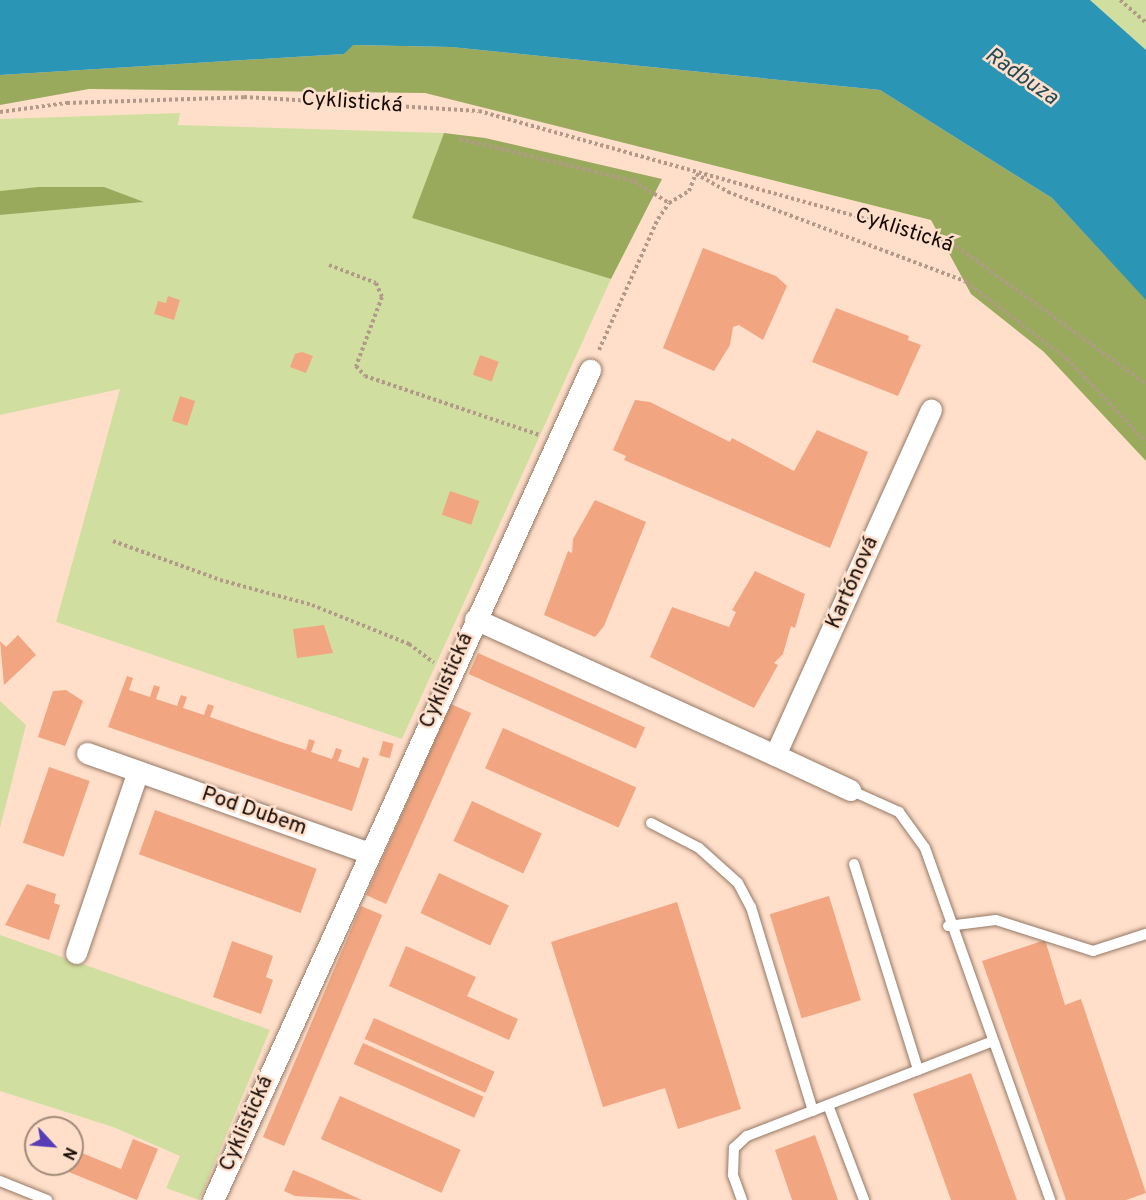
<!DOCTYPE html>
<html>
<head>
<meta charset="utf-8">
<style>
	body { margin:0 }
	#map { position:relative; width:1146px; height:1200px; overflow:hidden; background:#ffdfca; font-family:Overpass,sans-serif }
	div>[style] { position:absolute }
	[style*='--x'] { left:calc(var(--x)*1px); top:calc(var(--y)*1px); width:calc(var(--w)*1px); rotate:calc(var(--a)*1deg) }
	.green>* { inset:0; background:#d0dfa0 }
	.forest>* { inset:0; background:#99aa5d }
	.water>* { inset:0; background:#2b95b5 }
	.building>* { inset:0; background:#f1a580; transform-origin:0 0 }
	.path>* { height:4px; margin-top:-2px; transform-origin:0; background:repeating-linear-gradient(90deg,#b29989 0 3px,transparent 0 6px) }
	.roads { filter:drop-shadow(0 0 2px #957966) drop-shadow(0 0 2px #957966) }
	.lane>* { height:10px; margin:-5px; padding:0 5px; transform-origin:5px; border-radius:5px; background:#fff }
	.street>* { height:21px; margin:-10.5px; padding:0 10.5px; transform-origin:10.5px; border-radius:10.5px; background:#fff }
	span { translate:-50% -50%; white-space:nowrap; text-align:center; line-height:1.15; -webkit-text-stroke:5px #ffdfca; paint-order:stroke }
	.street-label { font-size:21px; color:#140a04 }
	.water-label { font-size:22px; color:#1f4a59; font-style:italic }
	.north { position:absolute; left:24px; top:1116px; width:60px; height:60px; box-sizing:border-box; background:#ffdfca; border:2px solid #a18a7b; border-radius:50%; rotate:116deg; font-size:16px; font-weight:700; line-height:24px; text-align:center; color:#140a04 }
	.north::after { content:''; display:block; margin:auto; width:21px; height:27px; background:#563db5; clip-path:polygon(50% 0,100% 100%,50% 72%,0 100%) }
</style>
</head>
<body>
<div id="map">
	<div class="green">
		<i style="clip-path:polygon(1090px 0,1146px 0,1146px 50px,1099px 8px)"></i>
		<i style="clip-path:polygon(180px 113px,178px 125px,444px 133px,412px 218px,611px 279px,402px 739px,56px 622px,120px 389px,0 415px,0 215px,142px 202px,38px 187px,0 191px,0 119px)"></i>
		<i style="clip-path:polygon(0 701px,26px 725px,0 828px)"></i>
		<i style="clip-path:polygon(0 935px,270px 1030px,199px 1200px,166px 1188px,180px 1156px,113px 1127px,0 1091px)"></i>
	</div>
	<div class="forest">
		<i style="clip-path:polygon(352px 45px,451px 47px,880px 90px,1052px 198px,1146px 299px,1146px 461px,1044px 352px,971px 294px,931px 220px,425px 93px,89px 89px,0 105px,0 75px,344px 54px)"></i>
		<i style="clip-path:polygon(444px 133px,485px 138px,662px 179px,611px 279px,412px 218px)"></i>
		<i style="clip-path:polygon(38px 187px,104px 187px,144px 202px,0 215px,0 191px)"></i>
	</div>
	<div class="water">
		<i style="clip-path:polygon(0 0,1090px 0,1146px 50px,1146px 300px,1052px 198px,880px 90px,451px 47px,353px 45px,344px 54px,0 75px)"></i>
	</div>
	<div class="building">
		<i style="clip-path:polygon(703px 248px,776px 276px,787px 286px,763px 340px,739px 325px,733px 327px,730px 345px,714px 371px,663px 348px)"></i>
		<i style="clip-path:polygon(168px 296px,180px 300px,174px 320px,154px 314px,158px 301px,166px 303px)"></i>
		<i style="clip-path:polygon(836px 308px,909px 336px,908px 340px,921px 345px,898px 396px,812px 362px)"></i>
		<i style="clip-path:polygon(302px 352px,313px 356px,306px 373px,290px 367px,295px 354px)"></i>
		<i style="left:480px;top:355px;width:20px;height:21px;rotate:20deg"></i>
		<i style="left:180px;top:396px;width:16px;height:26px;rotate:18deg"></i>
		<i style="clip-path:polygon(635px 400px,650px 402px,730px 442px,732px 438px,794px 471px,817px 430px,868px 452px,830px 548px,624px 460px,626px 456px,613px 450px)"></i>
		<i style="left:450px;top:491px;width:31px;height:25px;rotate:19deg"></i>
		<i style="clip-path:polygon(595px 500px,646px 522px,604px 626px,595px 637px,544px 615px,568px 551px,572px 553px,573px 539px)"></i>
		<i style="clip-path:polygon(755px 571px,805px 594px,795px 628px,791px 626px,783px 654px,774px 663px,778px 665px,754px 708px,650px 657px,672px 607px,729px 627px,736px 612px,732px 610px)"></i>
		<i style="clip-path:polygon(324px 625px,333px 653px,297px 658px,293px 629px)"></i>
		<i style="clip-path:polygon(18px 635px,36px 655px,4px 685px,0 641px,6px 647px)"></i>
		<i style="left:478px;top:653px;width:183px;height:23px;rotate:24deg"></i>
		<i style="clip-path:polygon(127px 676px,133px 678px,129px 690px,150px 697px,154px 685px,160px 687px,156px 699px,177px 706px,181px 695px,187px 697px,183px 708px,204px 715px,208px 704px,214px 706px,210px 717px,284px 743px,306px 750px,309px 739px,315px 741px,311px 752px,332px 759px,336px 748px,342px 750px,338px 761px,359px 768px,363px 757px,369px 759px,352px 811px,108px 727px)"></i>
		<i style="clip-path:polygon(66px 690px,83px 701px,65px 746px,38px 737px,53px 691px)"></i>
		<i style="left:451px;top:704px;width:22px;height:209px;rotate:24deg"></i>
		<i style="left:503px;top:728px;width:146px;height:44px;rotate:24deg"></i>
		<i style="left:383px;top:741px;width:11px;height:15px;rotate:15deg"></i>
		<i style="left:49px;top:767px;width:43px;height:80px;rotate:19deg"></i>
		<i style="left:472px;top:801px;width:77px;height:44px;rotate:25deg"></i>
		<i style="left:155px;top:810px;width:172px;height:47px;rotate:20deg"></i>
		<i style="left:439px;top:873px;width:77px;height:44px;rotate:25deg"></i>
		<i style="clip-path:polygon(27px 884px,56px 894px,54px 903px,60px 905px,49px 940px,5px 925px)"></i>
		<i style="left:829px;top:896px;width:109px;height:62px;rotate:73deg"></i>
		<i style="clip-path:polygon(677px 902px,741px 1109px,678px 1129px,665px 1088px,603px 1107px,551px 942px)"></i>
		<i style="left:361px;top:906px;width:23px;height:251px;rotate:23deg"></i>
		<i style="clip-path:polygon(1045px 940px,1065px 1005px,1081px 999px,1146px 1193px,1126px 1200px,1066px 1200px,982px 961px)"></i>
		<i style="clip-path:polygon(232px 941px,273px 956px,266px 977px,273px 980px,261px 1014px,213px 997px)"></i>
		<i style="clip-path:polygon(406px 946px,476px 977px,467px 996px,518px 1019px,509px 1040px,389px 986px)"></i>
		<i style="left:374px;top:1018px;width:132px;height:23px;rotate:24deg"></i>
		<i style="left:363px;top:1043px;width:132px;height:23px;rotate:24deg"></i>
		<i style="clip-path:polygon(971px 1073px,1017px 1200px,951px 1200px,913px 1094px)"></i>
		<i style="left:340px;top:1096px;width:132px;height:47px;rotate:24deg"></i>
		<i style="clip-path:polygon(815px 1135px,838px 1200px,792px 1200px,775px 1150px)"></i>
		<i style="clip-path:polygon(133px 1139px,158px 1149px,137px 1200px,69px 1172px,77px 1151px,121px 1169px)"></i>
		<i style="clip-path:polygon(293px 1170px,315px 1179px,362px 1200px,295px 1196px,284px 1191px)"></i>
	</div>
	<div class="path">
		<i style="--x:1120;--y:0;--w:35;--a:41"></i>
		<i style="--x:0;--y:112;--w:68;--a:-7.7"></i>
		<i style="--x:67;--y:103;--w:177;--a:-1.9"></i>
		<i style="--x:244;--y:97;--w:235;--a:3.4"></i>
		<i style="--x:479;--y:111;--w:491;--a:15.6"></i>
		<i style="--x:952;--y:243;--w:240;--a:36"></i>
		<i style="--x:460;--y:139;--w:179;--a:13.6"></i>
		<i style="--x:634;--y:181;--w:41;--a:32.2"></i>
		<i style="--x:329;--y:265;--w:50;--a:21"></i>
		<i style="--x:376;--y:283;--w:15;--a:67"></i>
		<i style="--x:382;--y:297;--w:74;--a:110.6"></i>
		<i style="--x:356;--y:366;--w:13;--a:48"></i>
		<i style="--x:365;--y:376;--w:184;--a:18.7"></i>
		<i style="--x:599;--y:350;--w:144;--a:-65.8"></i>
		<i style="--x:658;--y:219;--w:19;--a:-55"></i>
		<i style="--x:669;--y:203;--w:23;--a:-31"></i>
		<i style="--x:689;--y:191;--w:18;--a:-68"></i>
		<i style="--x:696;--y:174;--w:37;--a:29"></i>
		<i style="--x:728;--y:192;--w:253;--a:20.6"></i>
		<i style="--x:965;--y:281;--w:128;--a:37.4"></i>
		<i style="--x:1067;--y:359;--w:115;--a:46.4"></i>
		<i style="--x:113;--y:541;--w:114;--a:20"></i>
		<i style="--x:220;--y:580;--w:95;--a:15.2"></i>
		<i style="--x:312;--y:605;--w:105;--a:21.9"></i>
		<i style="--x:409;--y:644;--w:31;--a:37"></i>
	</div>
	<div class="roads">
		<div class="lane">
			<i style="--x:850;--y:790;--w:54;--a:24.2"></i>
			<i style="--x:899;--y:812;--w:44;--a:54.2"></i>
			<i style="--x:925;--y:848;--w:374;--a:70.4"></i>
			<i style="--x:651;--y:823;--w:54;--a:27.5"></i>
			<i style="--x:699;--y:848;--w:52;--a:41.9"></i>
			<i style="--x:738;--y:883;--w:27;--a:62"></i>
			<i style="--x:751;--y:907;--w:213;--a:73.1"></i>
			<i style="--x:854;--y:864;--w:216;--a:72.7"></i>
			<i style="--x:948;--y:926;--w:48;--a:-7.1"></i>
			<i style="--x:996;--y:920;--w:102;--a:17.7"></i>
			<i style="--x:1093;--y:951;--w:56;--a:-17.8"></i>
			<i style="--x:828;--y:1105;--w:102;--a:69.2"></i>
			<i style="--x:0;--y:1181;--w:51;--a:22"></i>
			<i style="--x:742;--y:1200;--w:27;--a:-110"></i>
			<i style="--x:733;--y:1175;--w:27;--a:-88"></i>
			<i style="--x:734;--y:1148;--w:18;--a:-43"></i>
			<i style="--x:747;--y:1136;--w:261;--a:-21.1"></i>
		</div>
		<div class="street">
			<i style="--x:475;--y:619;--w:329;--a:24.4"></i>
			<i style="--x:775;--y:755;--w:379;--a:-65.7"></i>
			<i style="--x:87;--y:753;--w:299;--a:19.5"></i>
			<i style="--x:775;--y:755;--w:83;--a:25"></i>
			<i style="--x:76;--y:953;--w:192;--a:-71.2"></i>
			<i style="--x:213;--y:1200;--w:912;--a:-65.57"></i>
		</div>
	</div>
	<div class="street-label">
		<span style="left:352px;top:103px;rotate:4deg">Cyklistická</span>
		<span style="left:904px;top:231px;rotate:18deg">Cyklistická</span>
		<span style="left:853px;top:583px;rotate:-66deg">Kartónová</span>
		<span style="left:447px;top:681px;rotate:-66deg">Cyklistická</span>
		<span style="left:254px;top:812px;rotate:19deg">Pod Dubem</span>
		<span style="left:247px;top:1124px;rotate:-66deg">Cyklistická</span>
	</div>
	<div class="water-label">
		<span style="left:1021px;top:77px;rotate:35deg">Radbuza</span>
	</div>
	<div class="north">N</div>
</div>
</body>
</html>
